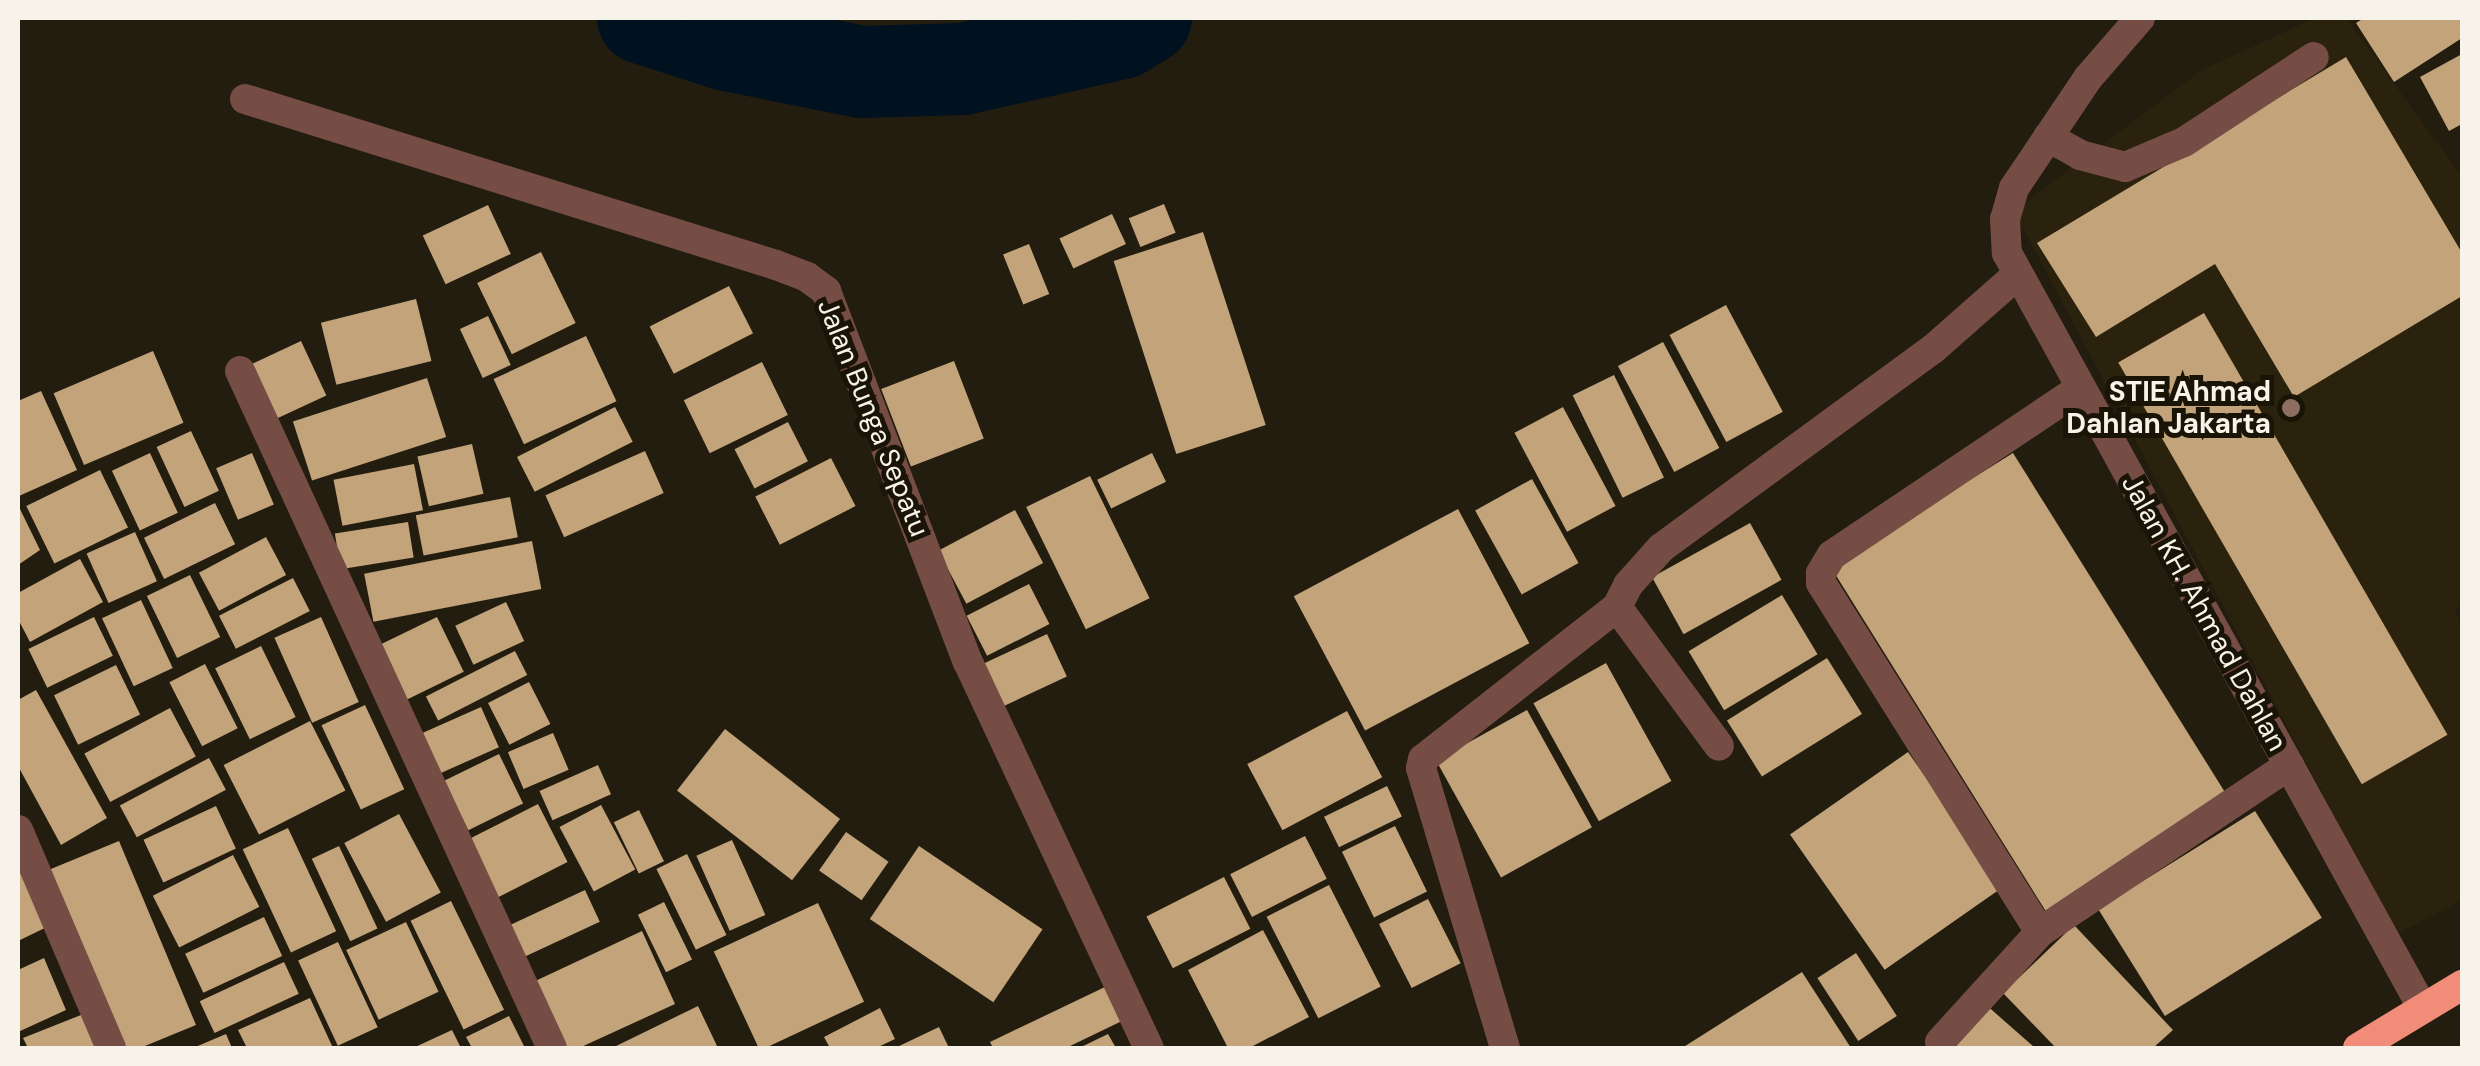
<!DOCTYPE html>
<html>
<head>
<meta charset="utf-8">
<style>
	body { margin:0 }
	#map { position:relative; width:2480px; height:1066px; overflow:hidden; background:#231d0f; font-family:"DM Sans",sans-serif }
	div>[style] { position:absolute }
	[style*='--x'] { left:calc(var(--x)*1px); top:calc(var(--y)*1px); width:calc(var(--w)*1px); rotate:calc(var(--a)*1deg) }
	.built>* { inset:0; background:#2b220e }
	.river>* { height:92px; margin:-46px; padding:0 46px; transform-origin:46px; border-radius:46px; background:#001120 }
	.building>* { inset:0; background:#c3a37a; transform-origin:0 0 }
	.street>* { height:30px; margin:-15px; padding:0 15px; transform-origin:15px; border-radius:15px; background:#754d44 }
	.highway>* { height:30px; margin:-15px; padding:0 15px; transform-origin:15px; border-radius:15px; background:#f08c77 }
	.dots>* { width:28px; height:28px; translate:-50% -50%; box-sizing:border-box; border:5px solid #1a1407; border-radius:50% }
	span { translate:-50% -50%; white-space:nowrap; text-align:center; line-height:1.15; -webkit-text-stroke:10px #1a1407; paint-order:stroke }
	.poi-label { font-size:28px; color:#f8f3ea; font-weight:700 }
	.right { translate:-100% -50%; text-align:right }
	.street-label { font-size:28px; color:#f8f3ea }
	.frame { position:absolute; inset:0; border:20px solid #f8f3ea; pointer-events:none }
</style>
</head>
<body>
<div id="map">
	<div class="built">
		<i style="clip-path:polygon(2315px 18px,2347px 19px,2462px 177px,2462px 605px,2455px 611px,2462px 626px,2462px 900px,2397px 934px,2014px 211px,2202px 70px)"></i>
	</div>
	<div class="river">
		<i style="--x:643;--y:18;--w:88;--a:17.8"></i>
		<i style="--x:727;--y:45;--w:138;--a:11.3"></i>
		<i style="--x:862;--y:72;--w:101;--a:-1.7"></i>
		<i style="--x:963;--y:69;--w:162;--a:-12.8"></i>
		<i style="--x:1121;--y:33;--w:29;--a:-31"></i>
	</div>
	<div class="building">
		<i style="clip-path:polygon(2364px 18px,2462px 18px,2462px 38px,2394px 82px,2356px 23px)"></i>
		<i style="clip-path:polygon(2462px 54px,2462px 124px,2449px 131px,2420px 77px)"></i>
		<i style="clip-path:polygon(2346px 57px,2462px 253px,2462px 296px,2294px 397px,2215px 264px,2096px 337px,2037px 243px)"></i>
		<i style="left:1164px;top:204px;width:31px;height:38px;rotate:68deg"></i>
		<i style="left:488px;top:205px;width:54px;height:72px;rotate:65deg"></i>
		<i style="left:1112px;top:214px;width:33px;height:58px;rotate:65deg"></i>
		<i style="left:1203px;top:232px;width:203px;height:94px;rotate:72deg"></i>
		<i style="left:1029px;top:244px;width:54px;height:28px;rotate:68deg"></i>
		<i style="left:541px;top:252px;width:79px;height:71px;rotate:64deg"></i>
		<i style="left:729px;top:286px;width:53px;height:89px;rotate:63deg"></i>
		<i style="left:416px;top:299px;width:64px;height:98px;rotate:76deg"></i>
		<i style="left:1726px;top:305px;width:121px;height:64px;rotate:62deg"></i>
		<i style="left:2204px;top:313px;width:487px;height:99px;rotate:60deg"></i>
		<i style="left:488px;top:316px;width:54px;height:31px;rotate:65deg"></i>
		<i style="left:586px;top:336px;width:72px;height:102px;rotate:65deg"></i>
		<i style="left:301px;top:341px;width:60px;height:60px;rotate:65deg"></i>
		<i style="left:1663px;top:342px;width:120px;height:51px;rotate:62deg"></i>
		<i style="left:153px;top:351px;width:78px;height:108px;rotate:67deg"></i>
		<i style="left:954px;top:361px;width:83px;height:78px;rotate:69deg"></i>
		<i style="left:762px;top:362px;width:59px;height:87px;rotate:64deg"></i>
		<i style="left:1614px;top:375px;width:114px;height:46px;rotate:64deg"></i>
		<i style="left:427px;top:378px;width:62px;height:141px;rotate:72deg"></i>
		<i style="clip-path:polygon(41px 391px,77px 470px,19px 496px,18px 401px)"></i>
		<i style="left:615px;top:407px;width:39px;height:110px;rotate:63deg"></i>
		<i style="left:1563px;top:407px;width:112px;height:55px;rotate:62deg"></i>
		<i style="left:788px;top:422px;width:44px;height:60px;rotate:63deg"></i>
		<i style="left:191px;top:431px;width:66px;height:38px;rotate:65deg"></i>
		<i style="left:472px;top:444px;width:51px;height:56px;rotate:77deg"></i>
		<i style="left:645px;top:451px;width:46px;height:109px;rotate:66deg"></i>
		<i style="left:150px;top:453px;width:66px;height:42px;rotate:65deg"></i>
		<i style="left:252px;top:453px;width:56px;height:39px;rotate:67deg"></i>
		<i style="left:1152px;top:453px;width:32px;height:61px;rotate:64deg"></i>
		<i style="left:2013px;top:453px;width:407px;height:215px;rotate:58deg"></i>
		<i style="left:831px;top:458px;width:54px;height:85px;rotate:63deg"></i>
		<i style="left:414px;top:464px;width:47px;height:82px;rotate:79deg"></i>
		<i style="left:100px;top:470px;width:64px;height:82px;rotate:64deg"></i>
		<i style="left:1090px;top:476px;width:136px;height:71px;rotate:64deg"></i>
		<i style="left:1532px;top:479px;width:96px;height:65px;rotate:61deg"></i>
		<i style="left:510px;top:497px;width:41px;height:96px;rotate:79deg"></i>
		<i style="left:215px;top:503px;width:46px;height:79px;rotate:64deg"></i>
		<i style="clip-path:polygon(18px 505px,40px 550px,18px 565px)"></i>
		<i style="left:1458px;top:509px;width:152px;height:186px;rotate:62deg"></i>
		<i style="left:1015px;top:510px;width:60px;height:87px;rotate:62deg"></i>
		<i style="left:408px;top:522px;width:36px;height:74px;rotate:81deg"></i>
		<i style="left:1750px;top:523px;width:65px;height:112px;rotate:61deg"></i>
		<i style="left:135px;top:532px;width:54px;height:53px;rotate:66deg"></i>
		<i style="left:266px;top:537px;width:43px;height:76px;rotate:62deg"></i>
		<i style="left:532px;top:541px;width:49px;height:171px;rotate:79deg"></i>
		<i style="clip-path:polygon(80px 559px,103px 602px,30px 642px,18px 619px,18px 593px)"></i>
		<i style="left:190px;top:575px;width:69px;height:48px;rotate:64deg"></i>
		<i style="left:293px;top:578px;width:37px;height:83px;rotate:63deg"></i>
		<i style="left:1029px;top:584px;width:45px;height:70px;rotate:63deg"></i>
		<i style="left:1782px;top:595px;width:69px;height:109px;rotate:59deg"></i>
		<i style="left:141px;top:600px;width:75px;height:43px;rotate:65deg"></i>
		<i style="left:506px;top:602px;width:43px;height:56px;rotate:65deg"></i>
		<i style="left:94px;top:617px;width:43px;height:73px;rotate:64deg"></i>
		<i style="left:321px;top:617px;width:93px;height:51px;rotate:66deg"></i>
		<i style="left:437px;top:617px;width:61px;height:63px;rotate:64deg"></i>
		<i style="left:1047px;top:634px;width:47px;height:78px;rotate:65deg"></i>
		<i style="left:261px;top:646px;width:79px;height:51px;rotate:64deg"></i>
		<i style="left:515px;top:651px;width:27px;height:100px;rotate:63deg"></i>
		<i style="left:1827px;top:658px;width:66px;height:118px;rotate:58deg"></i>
		<i style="left:1606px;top:663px;width:135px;height:83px;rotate:61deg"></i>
		<i style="left:205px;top:664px;width:72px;height:40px;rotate:63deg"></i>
		<i style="left:116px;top:665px;width:55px;height:69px;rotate:64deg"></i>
		<i style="left:529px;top:682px;width:47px;height:46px;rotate:63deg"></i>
		<i style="clip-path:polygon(36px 690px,107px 818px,61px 845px,18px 766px,18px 700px)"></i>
		<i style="left:365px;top:705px;width:93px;height:48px;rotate:65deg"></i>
		<i style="left:481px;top:707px;width:44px;height:69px;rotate:66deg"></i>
		<i style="left:170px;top:708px;width:55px;height:97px;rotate:62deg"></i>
		<i style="left:1527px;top:710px;width:134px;height:104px;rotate:61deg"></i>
		<i style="left:1347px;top:711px;width:75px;height:113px;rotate:62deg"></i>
		<i style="left:310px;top:721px;width:78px;height:97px;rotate:63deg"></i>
		<i style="left:725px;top:729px;width:146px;height:78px;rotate:38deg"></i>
		<i style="left:553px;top:733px;width:40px;height:49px;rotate:67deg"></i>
		<i style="left:1908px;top:752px;width:165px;height:144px;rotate:55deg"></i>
		<i style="left:499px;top:754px;width:55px;height:61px;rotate:64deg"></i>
		<i style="left:209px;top:758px;width:36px;height:101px;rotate:62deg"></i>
		<i style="left:598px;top:765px;width:32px;height:64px;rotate:66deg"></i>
		<i style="left:1387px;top:786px;width:34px;height:70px;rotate:64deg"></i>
		<i style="left:538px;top:804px;width:65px;height:79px;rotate:63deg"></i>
		<i style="left:601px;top:805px;width:73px;height:47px;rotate:62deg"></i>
		<i style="left:216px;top:806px;width:47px;height:80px;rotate:65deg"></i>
		<i style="left:639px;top:810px;width:57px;height:28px;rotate:64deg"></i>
		<i style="left:2255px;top:811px;width:126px;height:185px;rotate:58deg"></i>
		<i style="left:399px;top:814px;width:89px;height:62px;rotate:62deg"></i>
		<i style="left:1395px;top:826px;width:73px;height:59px;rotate:64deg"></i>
		<i style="left:288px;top:828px;width:114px;height:50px;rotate:65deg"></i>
		<i style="left:846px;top:832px;width:52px;height:47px;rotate:35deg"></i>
		<i style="left:1305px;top:836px;width:48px;height:84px;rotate:63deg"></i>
		<i style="left:732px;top:840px;width:82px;height:39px;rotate:66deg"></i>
		<i style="clip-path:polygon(119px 841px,196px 1025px,140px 1048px,120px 1048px,46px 871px)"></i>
		<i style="left:339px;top:846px;width:91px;height:30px;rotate:65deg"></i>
		<i style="left:919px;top:846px;width:149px;height:88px;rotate:34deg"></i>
		<i style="left:687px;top:854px;width:90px;height:34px;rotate:64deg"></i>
		<i style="left:233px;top:855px;width:58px;height:90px;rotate:63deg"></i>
		<i style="clip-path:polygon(18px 856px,51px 925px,18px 941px)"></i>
		<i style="left:1224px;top:877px;width:58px;height:87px;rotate:63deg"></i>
		<i style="left:1329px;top:885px;width:114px;height:70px;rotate:63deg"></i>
		<i style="left:585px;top:890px;width:35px;height:86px;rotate:65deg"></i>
		<i style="left:1428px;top:899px;width:72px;height:55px;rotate:63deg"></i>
		<i style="left:451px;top:901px;width:121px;height:45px;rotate:64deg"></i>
		<i style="left:664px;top:902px;width:64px;height:29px;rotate:64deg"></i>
		<i style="left:818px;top:903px;width:109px;height:115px;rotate:65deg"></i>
		<i style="left:264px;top:917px;width:43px;height:87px;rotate:65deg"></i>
		<i style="left:406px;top:922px;width:77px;height:66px;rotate:65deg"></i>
		<i style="clip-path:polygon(2074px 925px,2173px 1030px,2153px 1048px,2056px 1048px,2003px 993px)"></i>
		<i style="clip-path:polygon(1263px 930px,1309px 1017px,1249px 1048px,1228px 1048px,1188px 970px)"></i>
		<i style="clip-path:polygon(642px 931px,675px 1004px,579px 1048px,562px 1048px,531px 983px)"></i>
		<i style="left:338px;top:942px;width:94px;height:44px;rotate:65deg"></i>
		<i style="left:1856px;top:953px;width:75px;height:46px;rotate:57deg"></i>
		<i style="clip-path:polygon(44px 958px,66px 1010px,18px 1032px,18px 970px)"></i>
		<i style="left:284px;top:962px;width:35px;height:93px;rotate:65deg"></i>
		<i style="clip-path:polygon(1802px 972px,1851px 1048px,1682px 1048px)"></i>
		<i style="clip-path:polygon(1107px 986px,1124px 1020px,1066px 1048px,993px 1048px,990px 1042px)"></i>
		<i style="clip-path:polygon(310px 998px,333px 1048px,247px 1048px,238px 1030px)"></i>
		<i style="clip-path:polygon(1984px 1003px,2035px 1048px,1944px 1048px)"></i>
		<i style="clip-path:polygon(698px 1006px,718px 1048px,612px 1048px)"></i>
		<i style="clip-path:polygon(880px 1008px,895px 1039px,876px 1048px,830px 1048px,824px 1037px)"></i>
		<i style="clip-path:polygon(86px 1013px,100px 1048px,28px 1048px,23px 1038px)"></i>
		<i style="clip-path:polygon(509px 1016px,525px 1048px,472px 1048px,466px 1037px)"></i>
		<i style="clip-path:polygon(939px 1027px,949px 1048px,895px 1048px)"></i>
		<i style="clip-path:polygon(452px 1030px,461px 1048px,413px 1048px)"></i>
		<i style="clip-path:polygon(226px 1034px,232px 1048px,193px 1048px)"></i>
		<i style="clip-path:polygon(1108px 1034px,1116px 1048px,1079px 1048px)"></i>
	</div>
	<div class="street">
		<i style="--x:2140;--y:18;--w:79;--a:130.9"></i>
		<i style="--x:2088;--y:78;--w:133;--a:123.9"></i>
		<i style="--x:2014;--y:188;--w:32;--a:106"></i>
		<i style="--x:2005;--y:219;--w:34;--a:87"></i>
		<i style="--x:2007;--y:253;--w:861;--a:61.17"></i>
		<i style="--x:245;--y:99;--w:556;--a:17.36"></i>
		<i style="--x:776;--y:265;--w:33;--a:21"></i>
		<i style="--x:807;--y:277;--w:24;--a:36"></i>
		<i style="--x:826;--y:291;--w:397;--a:69.1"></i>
		<i style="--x:968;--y:662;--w:426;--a:64.9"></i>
		<i style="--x:2048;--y:137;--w:37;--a:29"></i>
		<i style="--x:2080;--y:155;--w:47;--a:14.9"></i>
		<i style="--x:2125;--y:167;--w:64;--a:-23"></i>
		<i style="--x:2184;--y:142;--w:155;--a:-33.2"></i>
		<i style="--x:240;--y:371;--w:745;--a:65.26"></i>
		<i style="--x:1617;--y:607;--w:172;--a:53.7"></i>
		<i style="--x:18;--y:830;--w:237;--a:66.9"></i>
		<i style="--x:2040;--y:932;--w:412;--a:-122.1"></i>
		<i style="--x:1821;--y:583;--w:10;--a:-90"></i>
		<i style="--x:1821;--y:573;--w:21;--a:-59"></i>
		<i style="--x:1832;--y:555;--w:296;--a:-33.9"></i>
		<i style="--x:1940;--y:1042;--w:149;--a:-47.7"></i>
		<i style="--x:2040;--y:932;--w:300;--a:-33.8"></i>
		<i style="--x:1505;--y:1048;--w:292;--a:-106.7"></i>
		<i style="--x:1421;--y:768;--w:9;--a:-77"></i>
		<i style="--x:1423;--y:759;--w:246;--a:-38.1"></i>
		<i style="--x:1617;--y:607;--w:25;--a:-63"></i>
		<i style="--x:1628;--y:585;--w:50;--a:-48.3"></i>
		<i style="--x:1661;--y:548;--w:337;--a:-36.2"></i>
		<i style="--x:1933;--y:349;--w:112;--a:-41.4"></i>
	</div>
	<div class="highway">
		<i style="--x:2358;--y:1048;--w:122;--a:-31.2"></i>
	</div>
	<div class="dots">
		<i style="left:2291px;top:408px;background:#8d6e63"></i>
	</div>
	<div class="poi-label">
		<span class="right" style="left:2271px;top:408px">STIE Ahmad<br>Dahlan Jakarta</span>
	</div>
	<div class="street-label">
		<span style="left:873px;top:418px;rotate:68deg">Jalan Bunga Sepatu</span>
		<span style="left:2204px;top:613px;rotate:61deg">Jalan KH. Ahmad Dahlan</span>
	</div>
	<div class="frame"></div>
</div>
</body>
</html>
